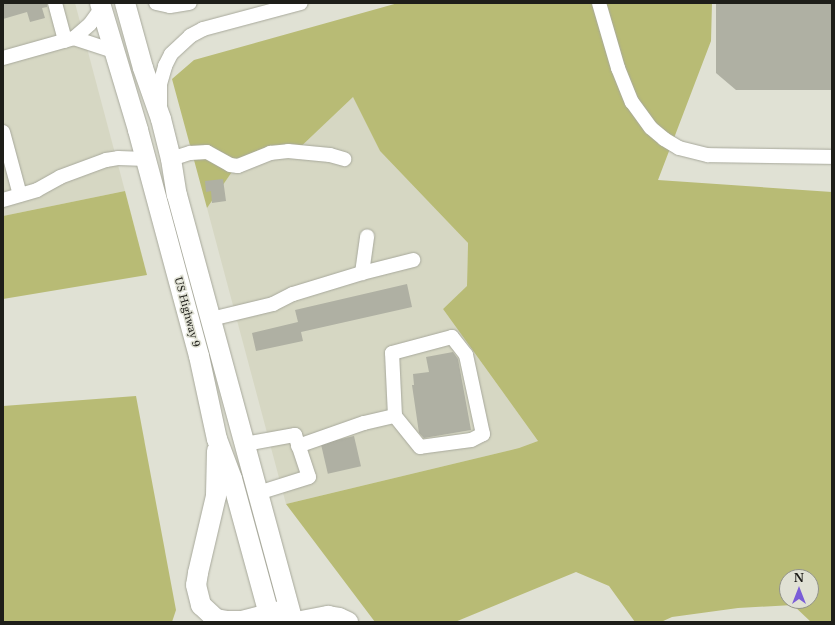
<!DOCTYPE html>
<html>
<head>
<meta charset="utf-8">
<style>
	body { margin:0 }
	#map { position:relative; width:835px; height:625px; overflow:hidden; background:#e0e1d4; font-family:"Libre Baskerville",serif }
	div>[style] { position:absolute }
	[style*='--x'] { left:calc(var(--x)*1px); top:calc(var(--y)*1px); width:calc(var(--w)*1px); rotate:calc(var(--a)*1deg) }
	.built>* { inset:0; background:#d6d7c3 }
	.green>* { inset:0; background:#b8bb75 }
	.building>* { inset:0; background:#afb0a3; transform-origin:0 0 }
	.roads { filter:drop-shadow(0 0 1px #a7a89b) drop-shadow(0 0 1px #a7a89b) }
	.minor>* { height:14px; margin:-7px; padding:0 7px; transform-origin:7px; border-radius:7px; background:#fff }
	.highway>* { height:20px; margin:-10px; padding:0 10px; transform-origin:10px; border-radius:10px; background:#fff }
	span { translate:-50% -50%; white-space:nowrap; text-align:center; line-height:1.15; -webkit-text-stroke:3px #e0e1d4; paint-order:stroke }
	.street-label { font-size:10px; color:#1e1e19 }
	.frame { position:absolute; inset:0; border:4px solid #1e1e19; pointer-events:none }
	.north { position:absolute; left:779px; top:569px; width:40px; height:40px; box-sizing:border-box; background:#e0e1d4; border:1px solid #929389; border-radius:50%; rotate:0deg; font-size:11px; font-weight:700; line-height:16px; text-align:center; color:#1e1e19 }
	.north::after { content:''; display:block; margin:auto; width:14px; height:18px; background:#7a5dd7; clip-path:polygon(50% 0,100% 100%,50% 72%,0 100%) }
</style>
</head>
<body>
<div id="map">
	<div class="built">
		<i style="clip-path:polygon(3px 3px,75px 3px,125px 191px,3px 216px)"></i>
		<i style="clip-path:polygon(353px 96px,380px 151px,468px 243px,467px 287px,443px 309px,538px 441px,519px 448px,286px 504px,207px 208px,236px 166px,293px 154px)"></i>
	</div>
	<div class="green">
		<i style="clip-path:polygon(evenodd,398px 3px,712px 3px,711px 41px,658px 180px,832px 192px,832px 622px,811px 622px,793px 605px,738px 608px,672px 617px,661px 622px,635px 622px,609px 586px,576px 572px,455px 622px,375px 622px,286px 504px,519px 448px,538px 441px,443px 309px,467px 286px,468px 243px,380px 151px,353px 97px,293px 154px,236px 166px,207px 208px,172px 79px,194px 60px,398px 3px,787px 577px,811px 577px,811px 601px,787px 601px,787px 577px)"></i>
		<i style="clip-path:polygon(125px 191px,147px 275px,3px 299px,3px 216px)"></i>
		<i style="clip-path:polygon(136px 396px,176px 610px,172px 622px,3px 622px,3px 406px)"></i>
	</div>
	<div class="building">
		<i style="clip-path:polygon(3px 3px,47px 3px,47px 7px,42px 8px,45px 18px,30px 22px,27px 12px,3px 19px)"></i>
		<i style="clip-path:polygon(716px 3px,832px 3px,832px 90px,736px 90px,716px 73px)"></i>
		<i style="clip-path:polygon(223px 179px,226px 201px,212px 203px,211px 191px,206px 192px,205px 181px)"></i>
		<i style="clip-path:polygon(407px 284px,412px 307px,301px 332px,303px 341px,256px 351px,252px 333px,298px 322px,295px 310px)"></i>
		<i style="clip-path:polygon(453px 352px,458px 359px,471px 430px,424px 438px,419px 433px,412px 385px,414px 385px,413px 374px,429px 372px,426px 357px)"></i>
		<i style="left:354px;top:436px;width:31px;height:34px;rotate:77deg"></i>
	</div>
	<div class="roads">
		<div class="minor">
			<i style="--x:55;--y:3;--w:39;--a:75"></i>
			<i style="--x:156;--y:3;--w:14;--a:12"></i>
			<i style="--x:170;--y:6;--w:20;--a:-9"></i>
			<i style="--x:599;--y:3;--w:68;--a:73.7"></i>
			<i style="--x:618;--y:68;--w:37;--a:68"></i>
			<i style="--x:632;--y:102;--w:32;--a:54"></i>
			<i style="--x:651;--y:128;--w:17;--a:40"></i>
			<i style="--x:664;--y:139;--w:17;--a:31"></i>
			<i style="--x:679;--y:148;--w:30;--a:14"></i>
			<i style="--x:708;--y:155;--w:124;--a:0.9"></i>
			<i style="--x:74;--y:38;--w:41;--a:18.4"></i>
			<i style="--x:3;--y:58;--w:74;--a:-15.7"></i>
			<i style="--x:74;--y:38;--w:21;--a:-41"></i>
			<i style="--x:90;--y:24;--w:19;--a:-54"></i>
			<i style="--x:160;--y:105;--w:21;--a:-90"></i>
			<i style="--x:160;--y:84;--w:19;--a:-74"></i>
			<i style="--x:165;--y:66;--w:13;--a:-63"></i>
			<i style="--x:171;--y:54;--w:26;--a:-43"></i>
			<i style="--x:190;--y:36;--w:15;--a:-28"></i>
			<i style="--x:203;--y:29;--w:101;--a:-14.9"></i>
			<i style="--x:3;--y:132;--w:65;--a:74.9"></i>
			<i style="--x:171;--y:159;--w:20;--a:-18"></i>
			<i style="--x:190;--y:153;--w:17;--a:-3"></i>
			<i style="--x:207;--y:152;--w:26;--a:29"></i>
			<i style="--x:230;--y:165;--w:8;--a:7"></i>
			<i style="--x:238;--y:166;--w:35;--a:-22"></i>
			<i style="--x:270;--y:153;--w:18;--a:-6"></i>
			<i style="--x:288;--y:151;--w:42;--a:5.4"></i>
			<i style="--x:330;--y:155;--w:15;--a:16"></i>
			<i style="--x:3;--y:200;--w:35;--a:-16"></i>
			<i style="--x:37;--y:190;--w:26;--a:-29"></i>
			<i style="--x:60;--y:177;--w:49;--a:-20.3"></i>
			<i style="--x:106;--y:160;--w:12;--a:-9"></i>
			<i style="--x:118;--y:158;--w:28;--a:2"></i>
			<i style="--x:362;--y:273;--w:37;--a:-82"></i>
			<i style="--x:211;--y:319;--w:64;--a:-13.6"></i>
			<i style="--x:273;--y:304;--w:22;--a:-27"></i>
			<i style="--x:293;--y:294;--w:72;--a:-16.9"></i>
			<i style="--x:362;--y:273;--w:53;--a:-14.3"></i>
			<i style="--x:245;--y:444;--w:51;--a:-10.2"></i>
			<i style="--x:295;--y:435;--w:44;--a:71.6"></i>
			<i style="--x:309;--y:477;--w:53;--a:162.6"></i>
			<i style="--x:298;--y:446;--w:70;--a:-19.2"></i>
			<i style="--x:364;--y:423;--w:32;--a:-13"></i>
			<i style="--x:395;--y:416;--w:63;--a:-92.7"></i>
			<i style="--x:392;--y:353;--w:62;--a:-14.9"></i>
			<i style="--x:452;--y:337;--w:23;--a:52"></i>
			<i style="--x:466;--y:355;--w:81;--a:77.9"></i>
			<i style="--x:483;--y:434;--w:13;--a:153"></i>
			<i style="--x:471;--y:440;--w:51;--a:172.2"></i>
			<i style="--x:420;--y:447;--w:40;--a:-129"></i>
		</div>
		<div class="highway">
			<i style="--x:100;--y:3;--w:133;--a:73.3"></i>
			<i style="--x:138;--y:130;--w:234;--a:74.9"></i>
			<i style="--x:199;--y:356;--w:85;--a:77.8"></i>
			<i style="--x:217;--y:439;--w:43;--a:69.4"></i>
			<i style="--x:232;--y:479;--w:148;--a:74.7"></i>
			<i style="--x:125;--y:3;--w:67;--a:74.5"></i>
			<i style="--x:143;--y:68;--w:54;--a:70.6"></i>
			<i style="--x:161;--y:119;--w:41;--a:76"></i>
			<i style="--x:171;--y:159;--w:36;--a:81"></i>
			<i style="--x:177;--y:195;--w:442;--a:74.8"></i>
			<i style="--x:217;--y:451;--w:45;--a:91.3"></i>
			<i style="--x:216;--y:496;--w:79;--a:103.2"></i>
			<i style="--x:198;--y:573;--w:12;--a:99"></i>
			<i style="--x:196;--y:585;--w:21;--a:76"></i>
			<i style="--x:201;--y:605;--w:21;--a:43"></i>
			<i style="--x:216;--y:619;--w:10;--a:11"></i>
			<i style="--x:226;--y:621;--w:16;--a:0"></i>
			<i style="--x:242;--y:621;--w:40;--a:-14.4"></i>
			<i style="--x:296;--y:622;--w:33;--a:-11"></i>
			<i style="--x:328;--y:616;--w:11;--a:10"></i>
			<i style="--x:339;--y:618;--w:10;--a:24"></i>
		</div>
	</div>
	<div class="street-label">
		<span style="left:187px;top:312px;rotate:75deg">US Highway 9</span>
	</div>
	<div class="frame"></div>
	<div class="north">N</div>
</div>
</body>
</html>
